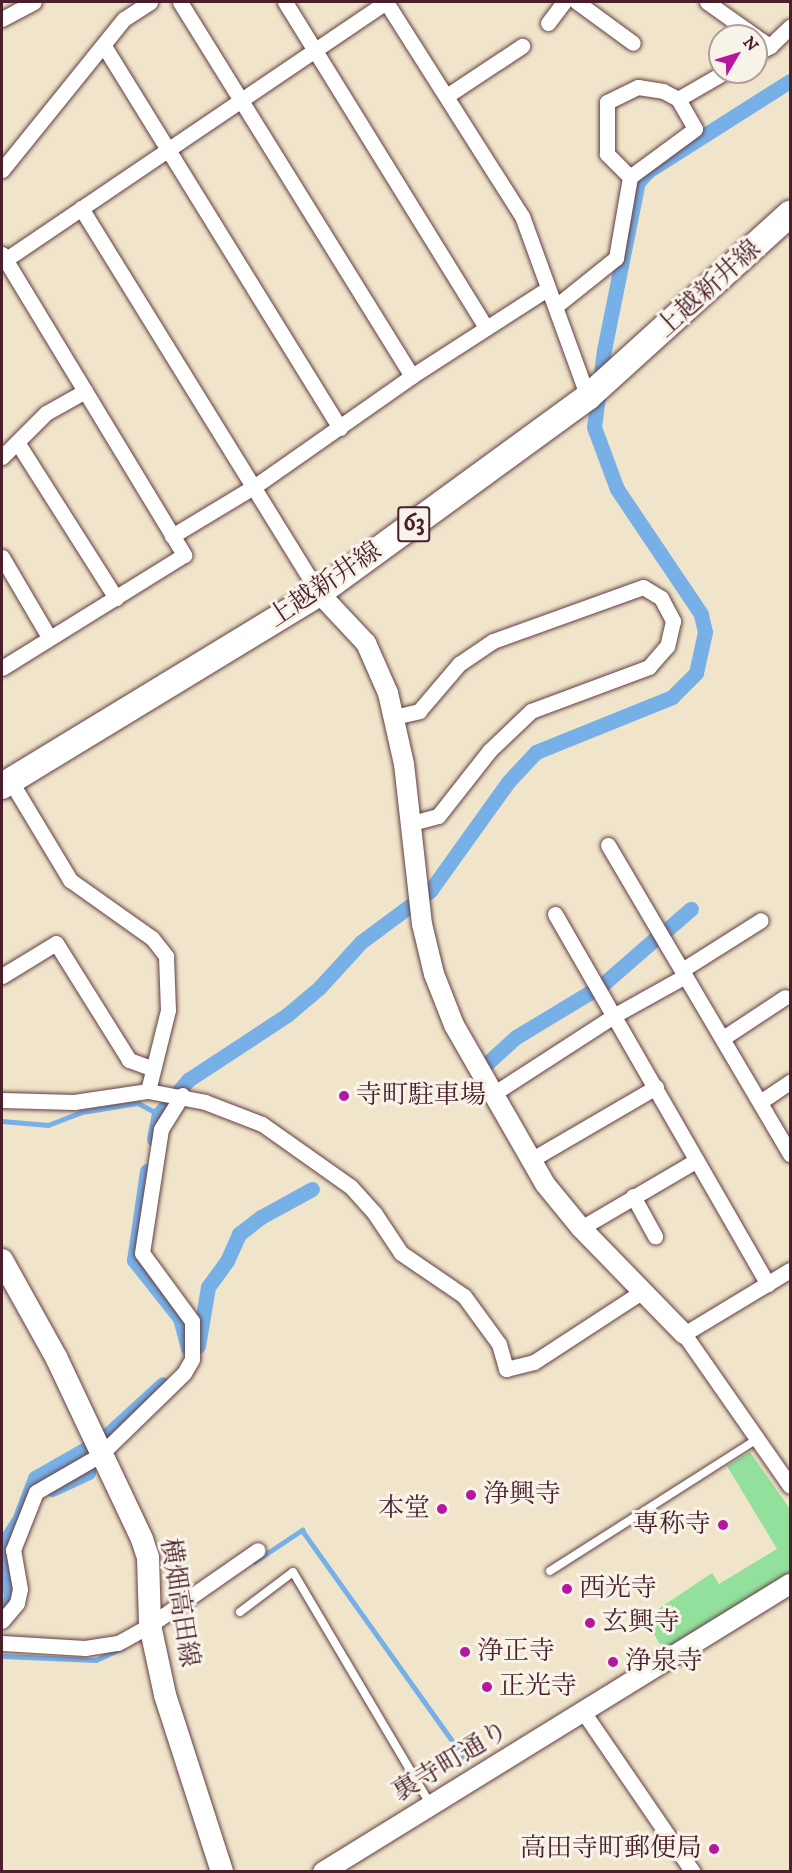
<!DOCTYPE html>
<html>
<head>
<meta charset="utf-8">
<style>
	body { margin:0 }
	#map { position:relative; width:792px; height:1873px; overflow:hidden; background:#f0e5ca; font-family:"IM FELL DW Pica","Noto Serif JP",serif }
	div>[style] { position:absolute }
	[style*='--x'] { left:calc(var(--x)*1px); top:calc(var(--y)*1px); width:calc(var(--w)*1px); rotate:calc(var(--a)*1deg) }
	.green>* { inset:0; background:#93df9c }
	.stream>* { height:4.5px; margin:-2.25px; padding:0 2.25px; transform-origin:2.25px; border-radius:2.25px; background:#77b0e7 }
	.canal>* { height:15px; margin:-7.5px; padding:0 7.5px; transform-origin:7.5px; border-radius:7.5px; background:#77b0e7 }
	.roads { filter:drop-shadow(0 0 2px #633d43) drop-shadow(0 0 2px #633d43) }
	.service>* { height:8px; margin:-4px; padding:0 4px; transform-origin:4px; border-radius:4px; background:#fff }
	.minor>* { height:15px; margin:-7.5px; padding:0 7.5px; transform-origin:7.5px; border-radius:7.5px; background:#fff }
	.tertiary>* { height:20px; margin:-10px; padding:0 10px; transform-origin:10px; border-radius:10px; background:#fff }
	.secondary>* { height:22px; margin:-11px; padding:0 11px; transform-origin:11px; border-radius:11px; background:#fff }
	.primary>* { height:26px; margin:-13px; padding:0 13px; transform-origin:13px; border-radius:13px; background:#fff }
	.dots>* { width:16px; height:16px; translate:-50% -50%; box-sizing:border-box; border:3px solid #f7f3e8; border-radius:50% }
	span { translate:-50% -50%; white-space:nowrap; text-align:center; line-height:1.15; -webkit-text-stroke:6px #f7f3e8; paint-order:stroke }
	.shield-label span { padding:2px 4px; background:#f7f3e8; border:2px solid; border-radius:4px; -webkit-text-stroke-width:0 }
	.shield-label { font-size:24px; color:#4a1f2b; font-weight:700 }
	.street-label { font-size:26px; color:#4a1f2b }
	.poi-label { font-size:26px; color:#4a1f2b }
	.left { translate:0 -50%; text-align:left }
	.right { translate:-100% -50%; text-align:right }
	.frame { position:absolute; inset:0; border:3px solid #4a1f2b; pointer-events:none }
	.north { position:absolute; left:708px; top:24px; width:60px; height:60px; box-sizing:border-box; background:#f7f3e8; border:2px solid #b29e9c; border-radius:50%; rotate:52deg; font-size:16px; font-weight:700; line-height:24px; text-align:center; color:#4a1f2b }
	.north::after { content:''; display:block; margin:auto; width:21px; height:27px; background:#b5179e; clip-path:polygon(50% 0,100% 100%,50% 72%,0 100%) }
</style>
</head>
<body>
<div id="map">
	<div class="green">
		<i style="clip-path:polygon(750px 1452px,790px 1509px,790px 1574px,666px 1655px,645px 1618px,712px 1573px,719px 1584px,777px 1549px,727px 1466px)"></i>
	</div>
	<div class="stream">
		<i style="--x:2;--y:1121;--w:46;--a:5"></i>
		<i style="--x:48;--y:1125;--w:36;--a:-21"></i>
		<i style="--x:82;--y:1112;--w:57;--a:-9.1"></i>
		<i style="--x:138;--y:1103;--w:24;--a:28"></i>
		<i style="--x:254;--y:1562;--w:58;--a:-33.7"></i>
		<i style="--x:302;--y:1530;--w:284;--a:54.5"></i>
		<i style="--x:2;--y:1656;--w:94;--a:2.4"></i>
		<i style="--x:96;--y:1660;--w:29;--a:-25"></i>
	</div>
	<div class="canal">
		<i style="--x:663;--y:933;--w:37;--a:-41"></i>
		<i style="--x:602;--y:985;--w:73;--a:-41.1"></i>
		<i style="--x:483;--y:1067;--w:45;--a:-42.3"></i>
		<i style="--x:516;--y:1037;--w:91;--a:-31.1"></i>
		<i style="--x:154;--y:1139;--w:25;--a:-79"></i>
		<i style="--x:159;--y:1114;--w:45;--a:-49.5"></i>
		<i style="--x:188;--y:1080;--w:118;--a:-33.3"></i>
		<i style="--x:287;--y:1015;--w:42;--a:-40.2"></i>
		<i style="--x:319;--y:988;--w:62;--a:-47.6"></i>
		<i style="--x:361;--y:942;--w:86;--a:-36.5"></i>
		<i style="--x:430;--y:891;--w:134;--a:-54.4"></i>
		<i style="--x:508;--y:782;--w:41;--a:-47"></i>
		<i style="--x:536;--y:752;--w:147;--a:-22"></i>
		<i style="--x:672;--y:697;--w:34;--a:-45"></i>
		<i style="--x:696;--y:673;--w:42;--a:-77.6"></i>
		<i style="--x:705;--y:632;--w:18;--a:-103"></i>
		<i style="--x:701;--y:614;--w:151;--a:-123.9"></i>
		<i style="--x:617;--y:489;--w:66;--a:-110.4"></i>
		<i style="--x:594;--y:427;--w:78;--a:-82.6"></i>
		<i style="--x:604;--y:350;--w:171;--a:-78.6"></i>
		<i style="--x:638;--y:182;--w:15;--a:-48"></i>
		<i style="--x:648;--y:171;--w:168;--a:-32.4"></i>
		<i style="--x:147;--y:1171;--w:90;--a:98.3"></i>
		<i style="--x:134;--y:1260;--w:74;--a:51.6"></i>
		<i style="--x:180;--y:1318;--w:31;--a:75"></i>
		<i style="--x:198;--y:1346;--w:60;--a:-80.4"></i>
		<i style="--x:208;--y:1287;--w:32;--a:-54"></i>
		<i style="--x:227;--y:1261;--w:30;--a:-66"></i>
		<i style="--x:239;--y:1234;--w:28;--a:-38"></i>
		<i style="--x:261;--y:1217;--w:58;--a:-28.8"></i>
		<i style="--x:52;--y:1489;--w:40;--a:-25"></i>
		<i style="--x:2;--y:1547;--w:34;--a:-58"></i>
		<i style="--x:20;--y:1518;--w:43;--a:-69.4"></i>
		<i style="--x:35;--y:1478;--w:78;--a:-29.8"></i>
		<i style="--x:103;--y:1439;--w:81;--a:-42.5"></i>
		<i style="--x:2;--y:1610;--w:14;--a:-51"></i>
		<i style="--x:11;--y:1599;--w:40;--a:-95.7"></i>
	</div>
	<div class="roads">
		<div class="service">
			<i style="--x:550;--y:1571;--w:244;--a:-32.5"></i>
			<i style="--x:240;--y:1612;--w:66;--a:-37"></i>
			<i style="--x:293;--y:1572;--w:271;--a:59.4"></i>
		</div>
		<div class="minor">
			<i style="--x:180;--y:2;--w:440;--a:58.2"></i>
			<i style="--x:285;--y:2;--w:383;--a:58.3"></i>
			<i style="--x:577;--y:2;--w:69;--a:36.2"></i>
			<i style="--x:707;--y:2;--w:59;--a:35.3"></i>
			<i style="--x:2;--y:19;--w:36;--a:-28"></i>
			<i style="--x:548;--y:23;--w:26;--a:-53"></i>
			<i style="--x:756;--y:37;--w:17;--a:33"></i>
			<i style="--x:770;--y:46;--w:28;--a:-44"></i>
			<i style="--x:104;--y:46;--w:449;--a:58.3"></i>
			<i style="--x:756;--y:54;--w:16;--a:-30"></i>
			<i style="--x:638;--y:87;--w:25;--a:9"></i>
			<i style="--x:663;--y:91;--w:17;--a:28"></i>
			<i style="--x:678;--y:99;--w:34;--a:60"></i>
			<i style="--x:695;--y:129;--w:81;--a:143.6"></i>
			<i style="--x:630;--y:177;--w:33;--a:-135"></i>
			<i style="--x:607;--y:154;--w:52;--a:-90"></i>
			<i style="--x:607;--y:102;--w:34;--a:-26"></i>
			<i style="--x:448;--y:95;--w:89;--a:-33.5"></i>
			<i style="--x:678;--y:99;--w:54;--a:-29.9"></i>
			<i style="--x:2;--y:170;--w:194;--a:-51.1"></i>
			<i style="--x:124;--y:19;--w:31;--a:-33"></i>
			<i style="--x:81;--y:208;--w:453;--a:58.3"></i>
			<i style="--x:2;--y:254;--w:352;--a:58.8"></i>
			<i style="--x:184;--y:555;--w:214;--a:148.2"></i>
			<i style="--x:2;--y:262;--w:464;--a:-34.1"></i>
			<i style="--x:386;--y:2;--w:254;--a:57.6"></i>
			<i style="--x:522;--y:216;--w:193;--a:70"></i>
			<i style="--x:556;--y:306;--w:77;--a:-38.7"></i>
			<i style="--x:616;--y:258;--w:82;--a:-80.2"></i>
			<i style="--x:17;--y:442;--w:185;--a:57.6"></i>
			<i style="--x:2;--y:457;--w:62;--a:-45"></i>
			<i style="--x:46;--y:413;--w:45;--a:-29.4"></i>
			<i style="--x:172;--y:536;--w:97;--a:-31.1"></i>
			<i style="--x:255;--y:486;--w:192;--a:-35"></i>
			<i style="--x:412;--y:376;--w:161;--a:-32.8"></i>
			<i style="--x:2;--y:557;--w:93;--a:59.6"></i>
			<i style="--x:394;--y:717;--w:26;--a:-13"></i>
			<i style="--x:419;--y:711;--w:62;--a:-49.6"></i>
			<i style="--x:459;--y:664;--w:41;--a:-34.1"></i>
			<i style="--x:493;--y:641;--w:159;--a:-19.8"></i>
			<i style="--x:643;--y:587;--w:21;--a:31"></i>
			<i style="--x:661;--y:598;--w:26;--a:62"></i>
			<i style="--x:673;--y:621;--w:26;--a:103"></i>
			<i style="--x:667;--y:646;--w:28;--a:131"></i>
			<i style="--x:649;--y:667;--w:126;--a:159.6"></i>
			<i style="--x:531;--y:711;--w:57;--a:136.4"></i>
			<i style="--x:490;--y:750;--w:84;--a:128.2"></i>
			<i style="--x:438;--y:816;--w:28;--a:165"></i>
			<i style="--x:10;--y:780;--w:117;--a:59"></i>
			<i style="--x:70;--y:880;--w:100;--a:35.3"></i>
			<i style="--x:152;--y:938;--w:23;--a:52"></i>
			<i style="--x:166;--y:956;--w:54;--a:87.9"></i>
			<i style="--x:168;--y:1010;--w:83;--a:103.9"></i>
			<i style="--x:608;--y:845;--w:359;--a:59.5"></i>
			<i style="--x:555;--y:914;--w:427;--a:60.1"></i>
			<i style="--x:682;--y:970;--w:93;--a:-32.3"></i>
			<i style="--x:2;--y:976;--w:63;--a:-31.4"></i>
			<i style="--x:56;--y:943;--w:138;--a:58"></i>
			<i style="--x:129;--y:1060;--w:23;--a:20"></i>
			<i style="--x:723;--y:1038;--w:74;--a:-33.5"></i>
			<i style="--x:493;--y:1094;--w:145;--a:-32.9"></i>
			<i style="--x:615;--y:1015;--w:80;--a:-29.1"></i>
			<i style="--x:2;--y:1100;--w:72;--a:1.6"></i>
			<i style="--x:74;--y:1102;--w:75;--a:-8.5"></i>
			<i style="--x:148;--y:1091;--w:58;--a:10.9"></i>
			<i style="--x:205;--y:1102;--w:61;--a:21.1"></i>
			<i style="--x:262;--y:1124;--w:109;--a:35.3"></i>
			<i style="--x:351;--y:1187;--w:36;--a:48"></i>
			<i style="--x:375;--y:1214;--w:47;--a:56.3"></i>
			<i style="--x:401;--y:1253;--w:76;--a:34.3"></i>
			<i style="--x:464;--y:1296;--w:59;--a:53.9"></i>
			<i style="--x:499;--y:1344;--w:26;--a:74"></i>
			<i style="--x:506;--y:1369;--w:29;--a:-14"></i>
			<i style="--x:534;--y:1362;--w:130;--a:-33.1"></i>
			<i style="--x:760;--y:1102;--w:36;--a:-34"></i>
			<i style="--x:529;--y:1161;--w:147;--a:-30.2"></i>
			<i style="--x:633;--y:1196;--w:46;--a:61.2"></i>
			<i style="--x:581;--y:1228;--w:134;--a:-30.4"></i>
			<i style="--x:790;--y:1270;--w:124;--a:148.9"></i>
			<i style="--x:684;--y:1334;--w:185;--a:55.1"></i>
			<i style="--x:2;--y:1621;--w:23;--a:-50"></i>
			<i style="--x:17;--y:1603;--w:14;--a:-78"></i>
			<i style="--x:20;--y:1589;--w:40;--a:-100"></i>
			<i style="--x:13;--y:1550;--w:62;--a:-68.4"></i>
			<i style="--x:36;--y:1492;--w:74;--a:-30"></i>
			<i style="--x:100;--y:1455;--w:117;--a:-44.3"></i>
			<i style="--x:184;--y:1373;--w:16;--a:-60"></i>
			<i style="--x:192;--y:1359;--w:38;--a:-90"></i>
			<i style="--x:192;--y:1321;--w:84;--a:-126.3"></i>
			<i style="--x:142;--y:1253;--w:125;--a:-81.3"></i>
			<i style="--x:161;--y:1129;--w:40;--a:-58"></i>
			<i style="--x:2;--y:1643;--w:83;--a:3.4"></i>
			<i style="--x:85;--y:1648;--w:33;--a:-9"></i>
			<i style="--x:118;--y:1643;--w:37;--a:-29"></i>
			<i style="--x:150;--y:1625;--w:131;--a:-34.8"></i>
			<i style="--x:584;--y:1713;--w:193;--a:55.6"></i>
		</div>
		<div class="tertiary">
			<i style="--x:319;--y:593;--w:69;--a:46.8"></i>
			<i style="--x:366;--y:643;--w:55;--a:66.3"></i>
			<i style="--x:388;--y:693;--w:73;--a:77.3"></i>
			<i style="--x:404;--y:764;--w:161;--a:83.6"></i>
			<i style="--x:422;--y:924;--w:51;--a:76.5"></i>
			<i style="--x:434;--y:974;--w:55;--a:68.6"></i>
			<i style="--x:454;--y:1025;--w:183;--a:60.2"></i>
			<i style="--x:545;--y:1184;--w:57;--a:50.7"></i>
			<i style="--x:581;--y:1228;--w:148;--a:45.8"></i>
			<i style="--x:323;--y:1872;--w:549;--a:-31.66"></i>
		</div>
		<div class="secondary">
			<i style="--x:2;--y:1260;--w:111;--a:60.9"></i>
			<i style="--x:56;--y:1357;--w:201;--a:64.7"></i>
			<i style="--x:142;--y:1539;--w:19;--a:72"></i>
			<i style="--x:148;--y:1557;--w:68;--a:88.3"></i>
			<i style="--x:150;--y:1625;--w:72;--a:77.9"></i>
			<i style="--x:165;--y:1695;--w:186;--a:72.1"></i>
		</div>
		<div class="primary">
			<i style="--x:2;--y:786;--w:371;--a:-31.3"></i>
			<i style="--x:319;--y:593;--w:333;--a:-36.1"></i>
			<i style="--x:588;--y:397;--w:273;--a:-42.2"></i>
		</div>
	</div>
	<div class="dots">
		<i style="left:344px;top:1096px;background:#b5179e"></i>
		<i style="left:471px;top:1495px;background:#b5179e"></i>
		<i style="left:442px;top:1509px;background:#b5179e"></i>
		<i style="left:723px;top:1525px;background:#b5179e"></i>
		<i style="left:567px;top:1589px;background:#b5179e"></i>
		<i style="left:590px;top:1623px;background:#b5179e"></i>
		<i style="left:465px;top:1652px;background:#b5179e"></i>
		<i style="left:613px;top:1662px;background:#b5179e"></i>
		<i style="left:487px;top:1687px;background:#b5179e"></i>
		<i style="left:714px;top:1849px;background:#b5179e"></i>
	</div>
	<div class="shield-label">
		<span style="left:414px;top:524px">63</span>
	</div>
	<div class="street-label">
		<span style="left:709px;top:289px;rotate:-42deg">上越新井線</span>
		<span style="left:325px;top:585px;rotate:-34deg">上越新井線</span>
		<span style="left:179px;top:1603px;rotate:81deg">横畑高田線</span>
		<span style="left:451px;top:1762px;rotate:-31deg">裏寺町通り</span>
	</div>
	<div class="poi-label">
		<span class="left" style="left:356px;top:1096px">寺町駐車場</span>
		<span class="left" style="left:483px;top:1495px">浄興寺</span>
		<span class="right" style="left:430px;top:1509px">本堂</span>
		<span class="right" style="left:711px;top:1525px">専称寺</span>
		<span class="left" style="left:579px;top:1589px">西光寺</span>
		<span class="left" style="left:602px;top:1623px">玄興寺</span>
		<span class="left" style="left:477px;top:1652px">浄正寺</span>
		<span class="left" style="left:625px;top:1662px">浄泉寺</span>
		<span class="left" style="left:499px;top:1687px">正光寺</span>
		<span class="right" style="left:702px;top:1849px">高田寺町郵便局</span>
	</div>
	<div class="frame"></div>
	<div class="north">N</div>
</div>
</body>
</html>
